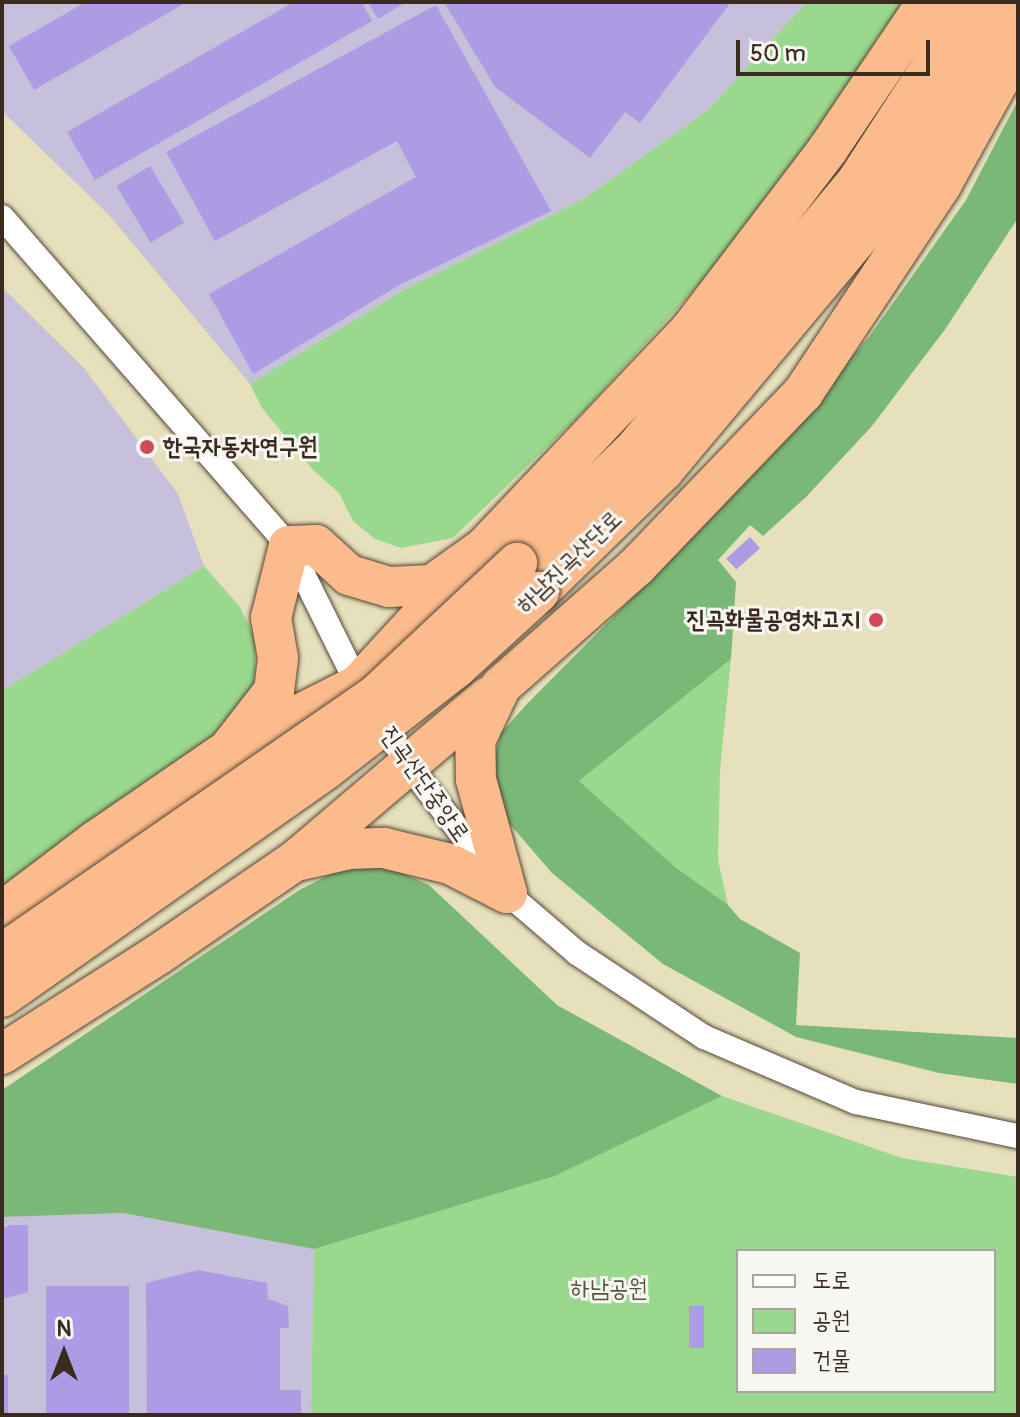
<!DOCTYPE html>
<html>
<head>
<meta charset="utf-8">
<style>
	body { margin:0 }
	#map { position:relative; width:1020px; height:1417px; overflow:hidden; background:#e6e0bc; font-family:Pangolin,"Poor Story",sans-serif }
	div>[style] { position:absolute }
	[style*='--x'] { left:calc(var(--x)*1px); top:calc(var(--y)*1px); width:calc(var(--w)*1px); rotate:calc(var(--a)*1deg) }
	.industrial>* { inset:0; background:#c6c0da }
	.green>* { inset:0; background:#99d88d }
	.forest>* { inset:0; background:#7ab878 }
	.building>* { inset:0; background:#ac9ce3; transform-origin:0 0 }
	.roads { filter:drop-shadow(0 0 2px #554536) drop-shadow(0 0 2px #554536) }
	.minor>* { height:24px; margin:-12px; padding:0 12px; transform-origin:12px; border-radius:12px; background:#fff }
	.trunk>* { height:40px; margin:-20px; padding:0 20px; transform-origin:20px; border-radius:20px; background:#fbbb8c }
	.bridges { filter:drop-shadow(0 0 2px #554536) drop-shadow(0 0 2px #554536) }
	.trunk-bridge>* { height:40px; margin:-20px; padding:0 20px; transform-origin:20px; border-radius:20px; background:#fbbb8c }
	.dots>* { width:22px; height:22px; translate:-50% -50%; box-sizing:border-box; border:4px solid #f6f6f2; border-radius:50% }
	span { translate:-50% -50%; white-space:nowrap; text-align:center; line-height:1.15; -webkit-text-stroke:6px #f6f6f2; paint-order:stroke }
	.poi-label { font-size:24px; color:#3b2a1e; font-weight:700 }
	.left { translate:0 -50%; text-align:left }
	.right { translate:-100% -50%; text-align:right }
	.street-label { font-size:24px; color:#3b2a1e }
	.park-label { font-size:24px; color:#52563a }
	.frame { position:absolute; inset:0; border:4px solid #3b2a1e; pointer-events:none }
	.legend { position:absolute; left:736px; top:1249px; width:260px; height:144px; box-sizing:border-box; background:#f6f6f2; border:2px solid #aba49d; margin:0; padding:10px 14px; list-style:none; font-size:24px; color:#3b2a1e }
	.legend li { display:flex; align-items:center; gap:16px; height:40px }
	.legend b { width:40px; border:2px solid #aba49d }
	.north { position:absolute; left:24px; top:1313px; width:80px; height:80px; -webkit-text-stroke:6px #f6f6f2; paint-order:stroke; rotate:0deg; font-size:22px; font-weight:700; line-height:32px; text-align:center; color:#3b2a1e }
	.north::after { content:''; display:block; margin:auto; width:28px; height:36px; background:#3b2a1e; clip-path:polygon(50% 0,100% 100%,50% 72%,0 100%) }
	.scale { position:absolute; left:736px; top:40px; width:194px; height:36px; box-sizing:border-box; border:4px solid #3b2a1e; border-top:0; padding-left:10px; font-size:24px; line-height:28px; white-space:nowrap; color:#3b2a1e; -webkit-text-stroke:6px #f6f6f2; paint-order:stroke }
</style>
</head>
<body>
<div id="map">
	<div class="industrial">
		<i style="clip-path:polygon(2px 2px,807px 2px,708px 110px,585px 198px,402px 291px,250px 384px,109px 215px,2px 111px)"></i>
		<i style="clip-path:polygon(2px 287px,84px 368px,178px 494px,204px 566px,2px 691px)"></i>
		<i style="clip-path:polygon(123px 1213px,314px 1249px,311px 1415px,2px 1415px,2px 1217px)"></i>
	</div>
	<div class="green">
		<i style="clip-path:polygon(807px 2px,906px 2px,742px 237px,584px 411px,453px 538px,401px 548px,375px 539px,353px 521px,339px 493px,313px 470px,262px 408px,250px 384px,402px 291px,585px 198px,708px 110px)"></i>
		<i style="clip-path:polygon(204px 566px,240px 607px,255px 638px,255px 677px,251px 702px,232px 729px,2px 888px,2px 691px)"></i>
		<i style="clip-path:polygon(731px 659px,720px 770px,718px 860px,728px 905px,674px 866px,579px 781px)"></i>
		<i style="clip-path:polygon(evenodd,722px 1096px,902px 1158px,1018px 1177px,1018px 1415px,311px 1415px,314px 1249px,555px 1176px,722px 1096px,738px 1251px,994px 1251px,994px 1391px,738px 1391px,738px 1251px)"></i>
	</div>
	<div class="forest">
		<i style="clip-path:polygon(1018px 100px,1018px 218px,946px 328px,872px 426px,806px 497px,763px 536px,750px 525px,718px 560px,736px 582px,731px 659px,579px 781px,674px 866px,728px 905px,740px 919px,800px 953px,796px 1025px,1018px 1038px,1018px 1084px,939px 1073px,796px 1037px,663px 964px,552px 873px,508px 822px,492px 767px,501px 733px,525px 706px,720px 509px,869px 337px,966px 200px)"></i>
		<i style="clip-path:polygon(345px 867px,389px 867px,429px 885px,557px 1005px,722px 1096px,555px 1176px,314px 1249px,123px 1213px,2px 1217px,2px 1090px,301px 889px)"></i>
	</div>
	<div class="building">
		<i style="clip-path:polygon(86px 2px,187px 2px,34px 90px,9px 46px)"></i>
		<i style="clip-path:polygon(294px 2px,362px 2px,372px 21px,95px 180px,67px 132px)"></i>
		<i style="clip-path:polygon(368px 2px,406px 2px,378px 19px)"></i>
		<i style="clip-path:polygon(444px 2px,731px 2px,640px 123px,625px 112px,590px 158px,495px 87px)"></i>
		<i style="clip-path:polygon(436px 5px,551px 211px,399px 285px,253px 374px,209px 294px,416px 177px,397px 141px,215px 241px,166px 152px)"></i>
		<i style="left:150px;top:166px;width:66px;height:39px;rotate:59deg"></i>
		<i style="left:750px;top:537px;width:15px;height:32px;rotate:48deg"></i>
		<i style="clip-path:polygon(11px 1225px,28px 1225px,28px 1292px,2px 1299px,2px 1229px)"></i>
		<i style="clip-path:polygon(198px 1270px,267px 1283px,268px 1299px,288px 1306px,289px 1328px,280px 1328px,280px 1390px,301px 1390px,301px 1415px,147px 1415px,146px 1283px)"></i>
		<i style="left:129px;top:1286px;width:129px;height:83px;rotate:90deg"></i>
		<i style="left:689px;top:1306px;width:15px;height:42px"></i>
		<i style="left:2px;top:1375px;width:6px;height:40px"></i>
	</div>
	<div class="roads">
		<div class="minor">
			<i style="--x:2;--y:217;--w:437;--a:48.9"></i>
			<i style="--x:289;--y:546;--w:155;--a:63.6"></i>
			<i style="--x:358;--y:685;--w:97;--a:57.6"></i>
			<i style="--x:410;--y:767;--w:159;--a:52.4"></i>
			<i style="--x:507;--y:893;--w:92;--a:40.6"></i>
			<i style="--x:577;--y:953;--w:152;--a:33.5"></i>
			<i style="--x:704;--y:1037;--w:165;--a:23.2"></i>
			<i style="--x:856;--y:1102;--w:166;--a:11.9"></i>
		</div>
		<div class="trunk">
			<i style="--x:517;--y:563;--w:164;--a:-44"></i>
			<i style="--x:635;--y:449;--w:349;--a:-50.3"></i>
			<i style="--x:858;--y:180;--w:136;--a:-57"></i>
			<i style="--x:932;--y:66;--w:73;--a:-60.6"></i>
			<i style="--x:539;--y:592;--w:173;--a:-44.3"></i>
			<i style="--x:663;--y:471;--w:349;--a:-50.1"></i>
			<i style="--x:887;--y:203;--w:235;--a:-59"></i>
			<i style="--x:235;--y:747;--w:138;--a:-26.8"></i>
			<i style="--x:358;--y:685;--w:151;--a:-47.4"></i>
			<i style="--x:301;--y:860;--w:50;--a:-12.7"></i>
			<i style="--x:350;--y:849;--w:34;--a:-2"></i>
			<i style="--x:384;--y:848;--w:68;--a:13.6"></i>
			<i style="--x:450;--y:864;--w:64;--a:27"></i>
			<i style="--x:507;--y:893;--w:117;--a:-105.3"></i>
			<i style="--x:476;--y:780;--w:39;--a:-91"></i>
			<i style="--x:475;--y:741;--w:61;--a:-64.7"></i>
			<i style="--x:501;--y:686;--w:181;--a:-41.4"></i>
			<i style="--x:637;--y:566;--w:240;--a:-46.2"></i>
			<i style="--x:803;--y:393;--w:250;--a:-56.4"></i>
			<i style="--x:941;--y:185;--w:159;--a:-61"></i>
			<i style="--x:2;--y:912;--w:119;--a:-37.2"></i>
			<i style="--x:97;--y:840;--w:159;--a:-34.5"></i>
			<i style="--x:228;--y:750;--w:75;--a:-52.1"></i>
			<i style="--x:274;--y:691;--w:33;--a:-83"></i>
			<i style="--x:278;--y:658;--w:41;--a:-99.9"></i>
			<i style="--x:271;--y:618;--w:74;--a:-76"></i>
			<i style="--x:289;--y:546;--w:27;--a:-2"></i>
			<i style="--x:316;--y:545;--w:45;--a:42.3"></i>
			<i style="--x:349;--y:575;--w:42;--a:16.7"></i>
			<i style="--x:389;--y:587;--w:43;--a:-2.7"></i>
			<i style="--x:432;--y:585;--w:64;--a:-35.4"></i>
			<i style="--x:484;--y:548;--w:301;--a:-46.6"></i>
			<i style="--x:691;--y:329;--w:226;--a:-52.7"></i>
			<i style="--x:828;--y:149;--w:177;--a:-56"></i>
			<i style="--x:2;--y:1054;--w:186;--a:-32.5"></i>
			<i style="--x:159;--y:954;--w:165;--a:-34.4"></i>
			<i style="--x:295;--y:861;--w:253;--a:-40.4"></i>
		</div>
	</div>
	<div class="bridges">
		<div class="trunk-bridge">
			<i style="--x:2;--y:954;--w:456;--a:-34.7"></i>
			<i style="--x:377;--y:694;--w:192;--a:-43.1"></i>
			<i style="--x:2;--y:997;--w:395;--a:-35.1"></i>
			<i style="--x:325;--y:770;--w:166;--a:-37.9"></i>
			<i style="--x:456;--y:668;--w:113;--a:-42.5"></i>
		</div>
	</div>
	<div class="dots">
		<i style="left:147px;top:447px;background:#d1495b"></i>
		<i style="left:876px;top:620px;background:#d1495b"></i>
	</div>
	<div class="poi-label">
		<span class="left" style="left:163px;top:447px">한국자동차연구원</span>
		<span class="right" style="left:860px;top:620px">진곡화물공영차고지</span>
	</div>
	<div class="street-label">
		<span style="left:569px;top:562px;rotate:-44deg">하남진곡산단로</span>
		<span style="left:425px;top:784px;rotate:55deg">진곡산단중앙로</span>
	</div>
	<div class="park-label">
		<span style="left:609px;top:1289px">하남공원</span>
	</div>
	<div class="frame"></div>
	<ul class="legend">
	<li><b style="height:10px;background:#fff"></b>도로</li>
	<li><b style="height:22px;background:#99d88d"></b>공원</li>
	<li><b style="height:22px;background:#ac9ce3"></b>건물</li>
	</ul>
	<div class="north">N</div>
	<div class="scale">50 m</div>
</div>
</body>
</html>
